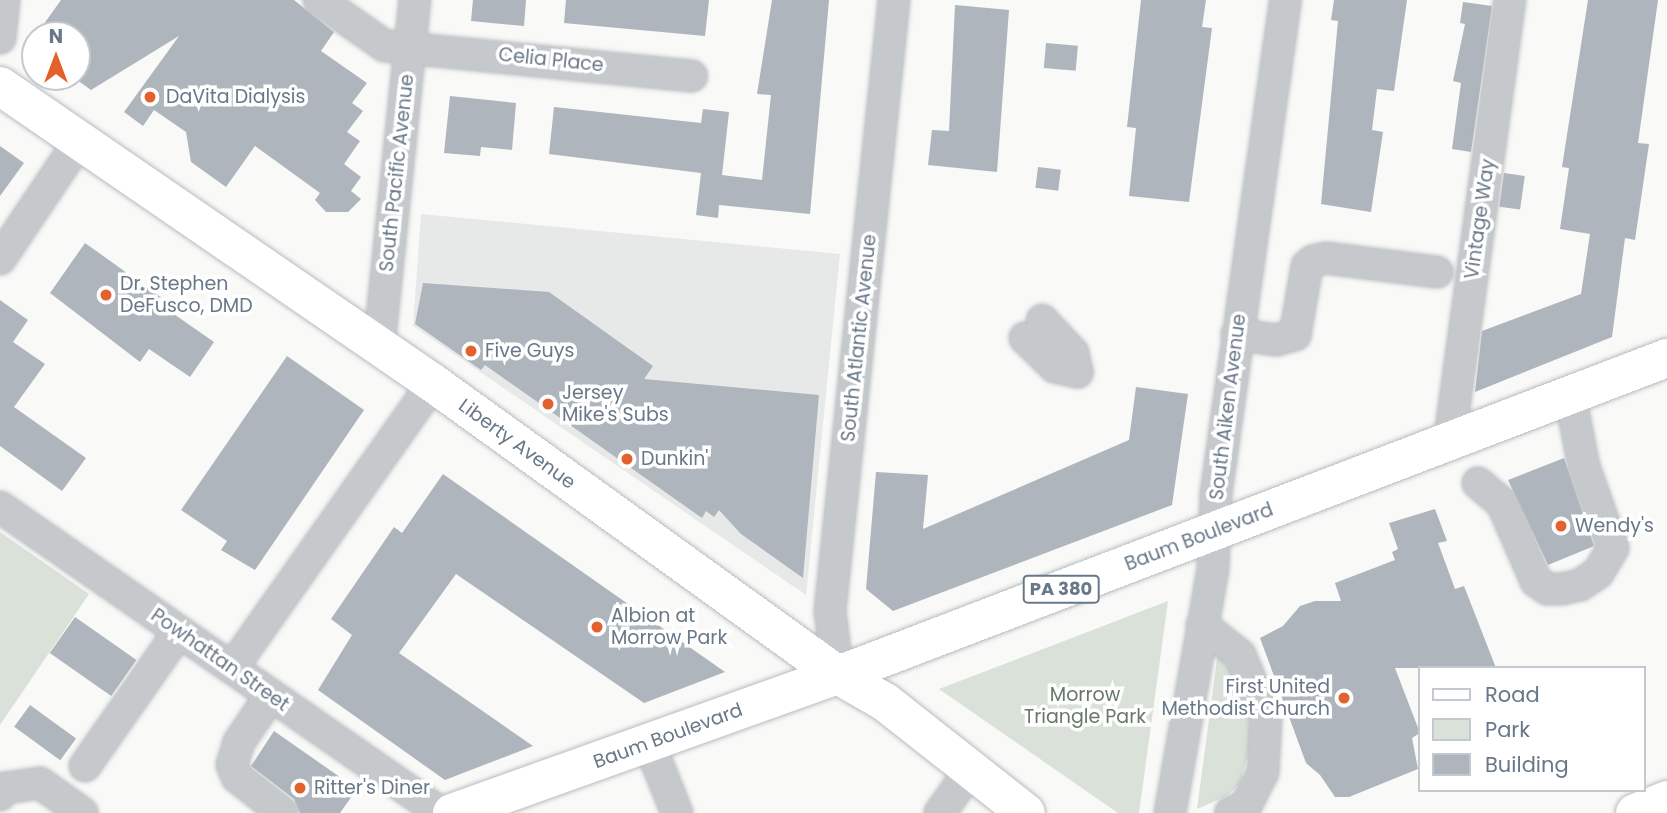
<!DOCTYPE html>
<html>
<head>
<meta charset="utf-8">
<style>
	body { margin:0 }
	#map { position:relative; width:1667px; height:813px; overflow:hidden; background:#f9f9f7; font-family:Poppins,sans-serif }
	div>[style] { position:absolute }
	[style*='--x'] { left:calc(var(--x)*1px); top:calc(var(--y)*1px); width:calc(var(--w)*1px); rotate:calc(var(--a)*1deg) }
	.built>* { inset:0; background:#e7e8e8 }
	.green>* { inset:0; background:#dae1d8 }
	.building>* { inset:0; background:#aeb5bc; transform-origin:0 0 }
	.roads { filter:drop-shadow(0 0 2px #b8bcc0) drop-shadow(0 0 2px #b8bcc0) }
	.minor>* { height:30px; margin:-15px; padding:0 15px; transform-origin:15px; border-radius:15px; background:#c5c9cc }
	.major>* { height:38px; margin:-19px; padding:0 19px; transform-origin:19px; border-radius:19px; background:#fff }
	.dots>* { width:19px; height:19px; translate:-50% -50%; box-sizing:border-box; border:4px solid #fff; border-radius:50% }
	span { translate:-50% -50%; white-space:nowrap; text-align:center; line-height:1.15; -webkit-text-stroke:7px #fff; paint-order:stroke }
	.shield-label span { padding:2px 5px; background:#fff; border:2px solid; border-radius:5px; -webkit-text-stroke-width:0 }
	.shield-label { font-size:18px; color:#687888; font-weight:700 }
	.street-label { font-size:19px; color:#687888 }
	.poi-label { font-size:19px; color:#687888 }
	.left { translate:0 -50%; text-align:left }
	.right { translate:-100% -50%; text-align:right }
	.park-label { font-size:19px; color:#667a63 }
	.legend { position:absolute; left:1418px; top:666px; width:228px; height:126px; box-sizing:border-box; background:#fff; border:2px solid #c3c9cf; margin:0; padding:9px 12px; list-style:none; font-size:21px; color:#687888 }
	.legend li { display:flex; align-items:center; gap:14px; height:35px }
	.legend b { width:35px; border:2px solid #c3c9cf }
	.north { position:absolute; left:21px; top:21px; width:70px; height:70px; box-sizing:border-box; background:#fff; border:2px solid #c3c9cf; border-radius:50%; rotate:0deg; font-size:19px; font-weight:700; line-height:28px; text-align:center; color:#687888 }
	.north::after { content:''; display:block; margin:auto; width:24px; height:32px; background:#e3612d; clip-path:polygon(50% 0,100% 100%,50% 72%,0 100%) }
</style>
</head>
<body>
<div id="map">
	<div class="built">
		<i style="clip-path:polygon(421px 214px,840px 254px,806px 595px,413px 326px)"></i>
	</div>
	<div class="green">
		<i style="clip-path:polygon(0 532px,89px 594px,0 725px)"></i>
		<i style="clip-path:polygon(1168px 601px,1139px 813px,1118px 813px,939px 689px)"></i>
		<i style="clip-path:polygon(1218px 652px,1233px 673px,1249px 711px,1251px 746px,1240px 783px,1227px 796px,1197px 809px)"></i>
	</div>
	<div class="building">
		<i style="clip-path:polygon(61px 0,294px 0,334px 32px,321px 51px,367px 83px,352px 103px,363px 111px,347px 132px,360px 141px,344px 164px,361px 177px,351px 191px,361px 199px,348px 212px,326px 212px,315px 200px,320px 193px,255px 146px,226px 187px,191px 162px,186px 132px,154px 110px,143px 126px,124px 112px,179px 36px,91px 90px,77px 80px,77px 35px,36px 35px)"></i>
		<i style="clip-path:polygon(473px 0,526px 0,524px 26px,471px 21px)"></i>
		<i style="clip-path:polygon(566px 0,709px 0,705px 36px,564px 23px)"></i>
		<i style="clip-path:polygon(772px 0,829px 0,810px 214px,719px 205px,718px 218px,696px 215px,701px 173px,549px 154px,554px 107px,701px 123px,703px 109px,729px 112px,722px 175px,762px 180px,771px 95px,757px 94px)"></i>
		<i style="clip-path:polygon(1141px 0,1206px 0,1202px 27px,1212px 28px,1189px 202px,1129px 196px,1136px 128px,1127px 127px)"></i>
		<i style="clip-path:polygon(1334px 0,1407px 0,1394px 91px,1377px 89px,1372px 130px,1383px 132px,1371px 212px,1321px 204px,1338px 21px,1331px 20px)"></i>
		<i style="clip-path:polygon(1588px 0,1658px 0,1638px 143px,1649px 144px,1635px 240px,1625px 238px,1612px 337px,1475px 392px,1482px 331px,1581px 294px,1590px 234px,1560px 229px,1569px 168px,1562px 167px)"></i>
		<i style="clip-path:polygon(1463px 2px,1492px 6px,1471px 152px,1452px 149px,1461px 83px,1453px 81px,1465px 24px,1460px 23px)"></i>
		<i style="clip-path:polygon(955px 5px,1009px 10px,997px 172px,928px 165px,932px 130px,949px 131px)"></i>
		<i style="left:1046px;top:43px;width:32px;height:25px;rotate:5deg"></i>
		<i style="clip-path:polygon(450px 96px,516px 103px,512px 150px,481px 147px,480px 156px,444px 153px)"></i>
		<i style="clip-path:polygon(0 146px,24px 163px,0 196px)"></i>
		<i style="left:1038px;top:167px;width:23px;height:21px;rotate:7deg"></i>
		<i style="left:1504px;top:173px;width:21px;height:34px;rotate:8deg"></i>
		<i style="clip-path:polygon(85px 243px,162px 298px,158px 303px,214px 342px,190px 377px,149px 349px,140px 362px,50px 293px)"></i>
		<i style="clip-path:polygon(423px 283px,549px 292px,653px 366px,644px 379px,819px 395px,803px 578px,741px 534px,719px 510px,714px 517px,706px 511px,702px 518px,485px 365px,481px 370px,415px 324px)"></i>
		<i style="clip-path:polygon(0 300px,28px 320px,13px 342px,45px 364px,14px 407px,86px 458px,62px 491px,0 446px)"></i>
		<i style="clip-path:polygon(287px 356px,364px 410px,255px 570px,221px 550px,227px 541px,181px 510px)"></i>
		<i style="clip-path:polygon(1136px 387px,1188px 394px,1172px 505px,893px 611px,866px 589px,876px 472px,928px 475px,923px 529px,1129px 440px)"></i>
		<i style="clip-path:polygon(1564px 458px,1594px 546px,1548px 565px,1508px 480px)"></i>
		<i style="clip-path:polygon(443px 474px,725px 672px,644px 703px,456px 574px,399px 653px,533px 746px,445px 780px,318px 690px,352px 635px,331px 619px,394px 527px,402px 533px)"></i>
		<i style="clip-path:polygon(1435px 509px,1447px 541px,1438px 543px,1455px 589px,1464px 586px,1496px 668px,1395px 668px,1420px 733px,1412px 738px,1418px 769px,1349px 797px,1335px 797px,1320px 775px,1306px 763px,1260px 638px,1283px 626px,1300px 606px,1315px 601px,1341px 601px,1335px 583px,1395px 560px,1392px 552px,1398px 549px,1389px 523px)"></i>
		<i style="left:75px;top:617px;width:75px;height:44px;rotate:35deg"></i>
		<i style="left:30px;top:705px;width:57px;height:27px;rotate:36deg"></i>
		<i style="clip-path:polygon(274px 731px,357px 789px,340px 813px,300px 813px,294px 799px,251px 766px)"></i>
	</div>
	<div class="roads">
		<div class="minor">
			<i style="--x:319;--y:0;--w:80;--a:34.9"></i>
			<i style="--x:385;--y:46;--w:308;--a:5.6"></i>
			<i style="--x:0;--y:38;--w:38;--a:-84"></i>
			<i style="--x:0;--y:259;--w:140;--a:-56.1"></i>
			<i style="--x:1237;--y:334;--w:39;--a:9"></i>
			<i style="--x:1276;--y:340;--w:20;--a:-15"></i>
			<i style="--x:1295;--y:335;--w:70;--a:-80.1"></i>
			<i style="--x:1307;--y:266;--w:8;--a:-40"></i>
			<i style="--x:1313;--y:261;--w:13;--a:-13"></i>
			<i style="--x:1326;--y:258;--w:112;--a:7.2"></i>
			<i style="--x:1025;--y:338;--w:42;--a:44"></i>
			<i style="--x:1055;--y:367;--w:23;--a:13"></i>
			<i style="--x:1077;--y:372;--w:19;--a:-102"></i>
			<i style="--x:1073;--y:353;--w:45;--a:-133.2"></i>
			<i style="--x:379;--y:347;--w:349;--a:-84.1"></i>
			<i style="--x:1450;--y:437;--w:441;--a:-82.2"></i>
			<i style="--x:1478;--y:483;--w:31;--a:40"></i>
			<i style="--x:1502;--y:503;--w:85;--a:66.4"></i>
			<i style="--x:1536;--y:581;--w:14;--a:36"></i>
			<i style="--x:1547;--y:589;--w:14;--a:0"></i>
			<i style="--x:1561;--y:589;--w:19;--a:-12"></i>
			<i style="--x:1580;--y:585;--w:22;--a:-34"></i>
			<i style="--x:1598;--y:573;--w:29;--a:-59"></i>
			<i style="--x:1613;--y:548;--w:86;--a:-109.7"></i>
			<i style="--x:1584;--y:467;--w:73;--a:-101"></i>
			<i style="--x:0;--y:507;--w:537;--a:34.76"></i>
			<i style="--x:1202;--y:625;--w:48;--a:38.3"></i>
			<i style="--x:1240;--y:655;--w:67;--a:67.2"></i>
			<i style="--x:1266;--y:717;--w:55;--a:93.1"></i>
			<i style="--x:1263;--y:772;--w:38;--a:117"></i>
			<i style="--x:1246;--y:806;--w:17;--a:156"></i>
			<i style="--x:232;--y:668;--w:349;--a:-54.8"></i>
			<i style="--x:838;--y:675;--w:64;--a:-97.1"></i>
			<i style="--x:830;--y:611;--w:614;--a:-84.02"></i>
			<i style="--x:271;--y:695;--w:57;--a:124.2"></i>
			<i style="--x:239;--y:742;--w:24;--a:107"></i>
			<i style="--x:232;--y:765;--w:13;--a:67"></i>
			<i style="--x:237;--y:777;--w:58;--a:38"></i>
			<i style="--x:649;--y:743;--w:75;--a:68.2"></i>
			<i style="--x:85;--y:766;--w:164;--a:-55"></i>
			<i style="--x:0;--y:795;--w:9;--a:-54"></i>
			<i style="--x:5;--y:788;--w:35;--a:-8"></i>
			<i style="--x:40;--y:783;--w:52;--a:35.5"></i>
			<i style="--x:940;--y:813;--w:50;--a:-54.7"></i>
			<i style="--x:1170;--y:813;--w:248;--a:-80"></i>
			<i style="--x:1213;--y:569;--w:75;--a:-87.7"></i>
			<i style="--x:1216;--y:494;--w:499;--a:-82"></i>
		</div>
		<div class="major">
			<i style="--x:0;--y:86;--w:525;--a:34.45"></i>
			<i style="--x:433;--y:383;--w:499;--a:35.8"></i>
			<i style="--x:838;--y:675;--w:54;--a:29.9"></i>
			<i style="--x:885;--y:702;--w:179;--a:38.2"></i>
			<i style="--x:452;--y:813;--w:410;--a:-19.7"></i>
			<i style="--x:838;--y:675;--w:888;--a:-20.93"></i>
			<i style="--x:1635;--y:813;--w:35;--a:-22"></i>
		</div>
	</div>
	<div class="dots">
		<i style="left:150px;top:97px;background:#e3612d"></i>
		<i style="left:106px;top:295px;background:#e3612d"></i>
		<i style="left:471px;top:351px;background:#e3612d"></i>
		<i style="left:548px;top:404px;background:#e3612d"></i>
		<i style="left:627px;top:459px;background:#e3612d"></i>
		<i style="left:1561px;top:526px;background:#e3612d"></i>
		<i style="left:597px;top:627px;background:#e3612d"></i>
		<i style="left:1344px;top:698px;background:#e3612d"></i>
		<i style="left:300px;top:788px;background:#e3612d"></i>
	</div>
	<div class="shield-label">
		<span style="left:1061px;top:589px">PA 380</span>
	</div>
	<div class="street-label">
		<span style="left:551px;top:60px;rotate:6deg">Celia Place</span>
		<span style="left:397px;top:173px;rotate:-84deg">South Pacific Avenue</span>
		<span style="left:1480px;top:219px;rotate:-82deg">Vintage Way</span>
		<span style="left:859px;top:338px;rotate:-84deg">South Atlantic Avenue</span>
		<span style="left:1228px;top:407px;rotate:-83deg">South Aiken Avenue</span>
		<span style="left:517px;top:444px;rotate:36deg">Liberty Avenue</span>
		<span style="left:1199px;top:537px;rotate:-21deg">Baum Boulevard</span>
		<span style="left:220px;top:660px;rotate:35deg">Powhattan Street</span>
		<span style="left:668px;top:736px;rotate:-20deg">Baum Boulevard</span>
	</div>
	<div class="poi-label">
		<span class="left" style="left:166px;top:97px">DaVita Dialysis</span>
		<span class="left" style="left:120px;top:295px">Dr. Stephen<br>DeFusco, DMD</span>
		<span class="left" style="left:485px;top:351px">Five Guys</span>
		<span class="left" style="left:562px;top:404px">Jersey<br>Mike's Subs</span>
		<span class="left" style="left:641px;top:459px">Dunkin'</span>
		<span class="left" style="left:1575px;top:526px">Wendy's</span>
		<span class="left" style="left:611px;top:627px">Albion at<br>Morrow Park</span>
		<span class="right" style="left:1330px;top:698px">First United<br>Methodist Church</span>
		<span class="left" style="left:314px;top:788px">Ritter's Diner</span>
	</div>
	<div class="park-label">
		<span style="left:1085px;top:706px">Morrow<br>Triangle Park</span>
	</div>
	<ul class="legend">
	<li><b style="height:9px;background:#fff"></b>Road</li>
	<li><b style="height:19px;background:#dae1d8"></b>Park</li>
	<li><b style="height:19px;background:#aeb5bc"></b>Building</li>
	</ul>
	<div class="north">N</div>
</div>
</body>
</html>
